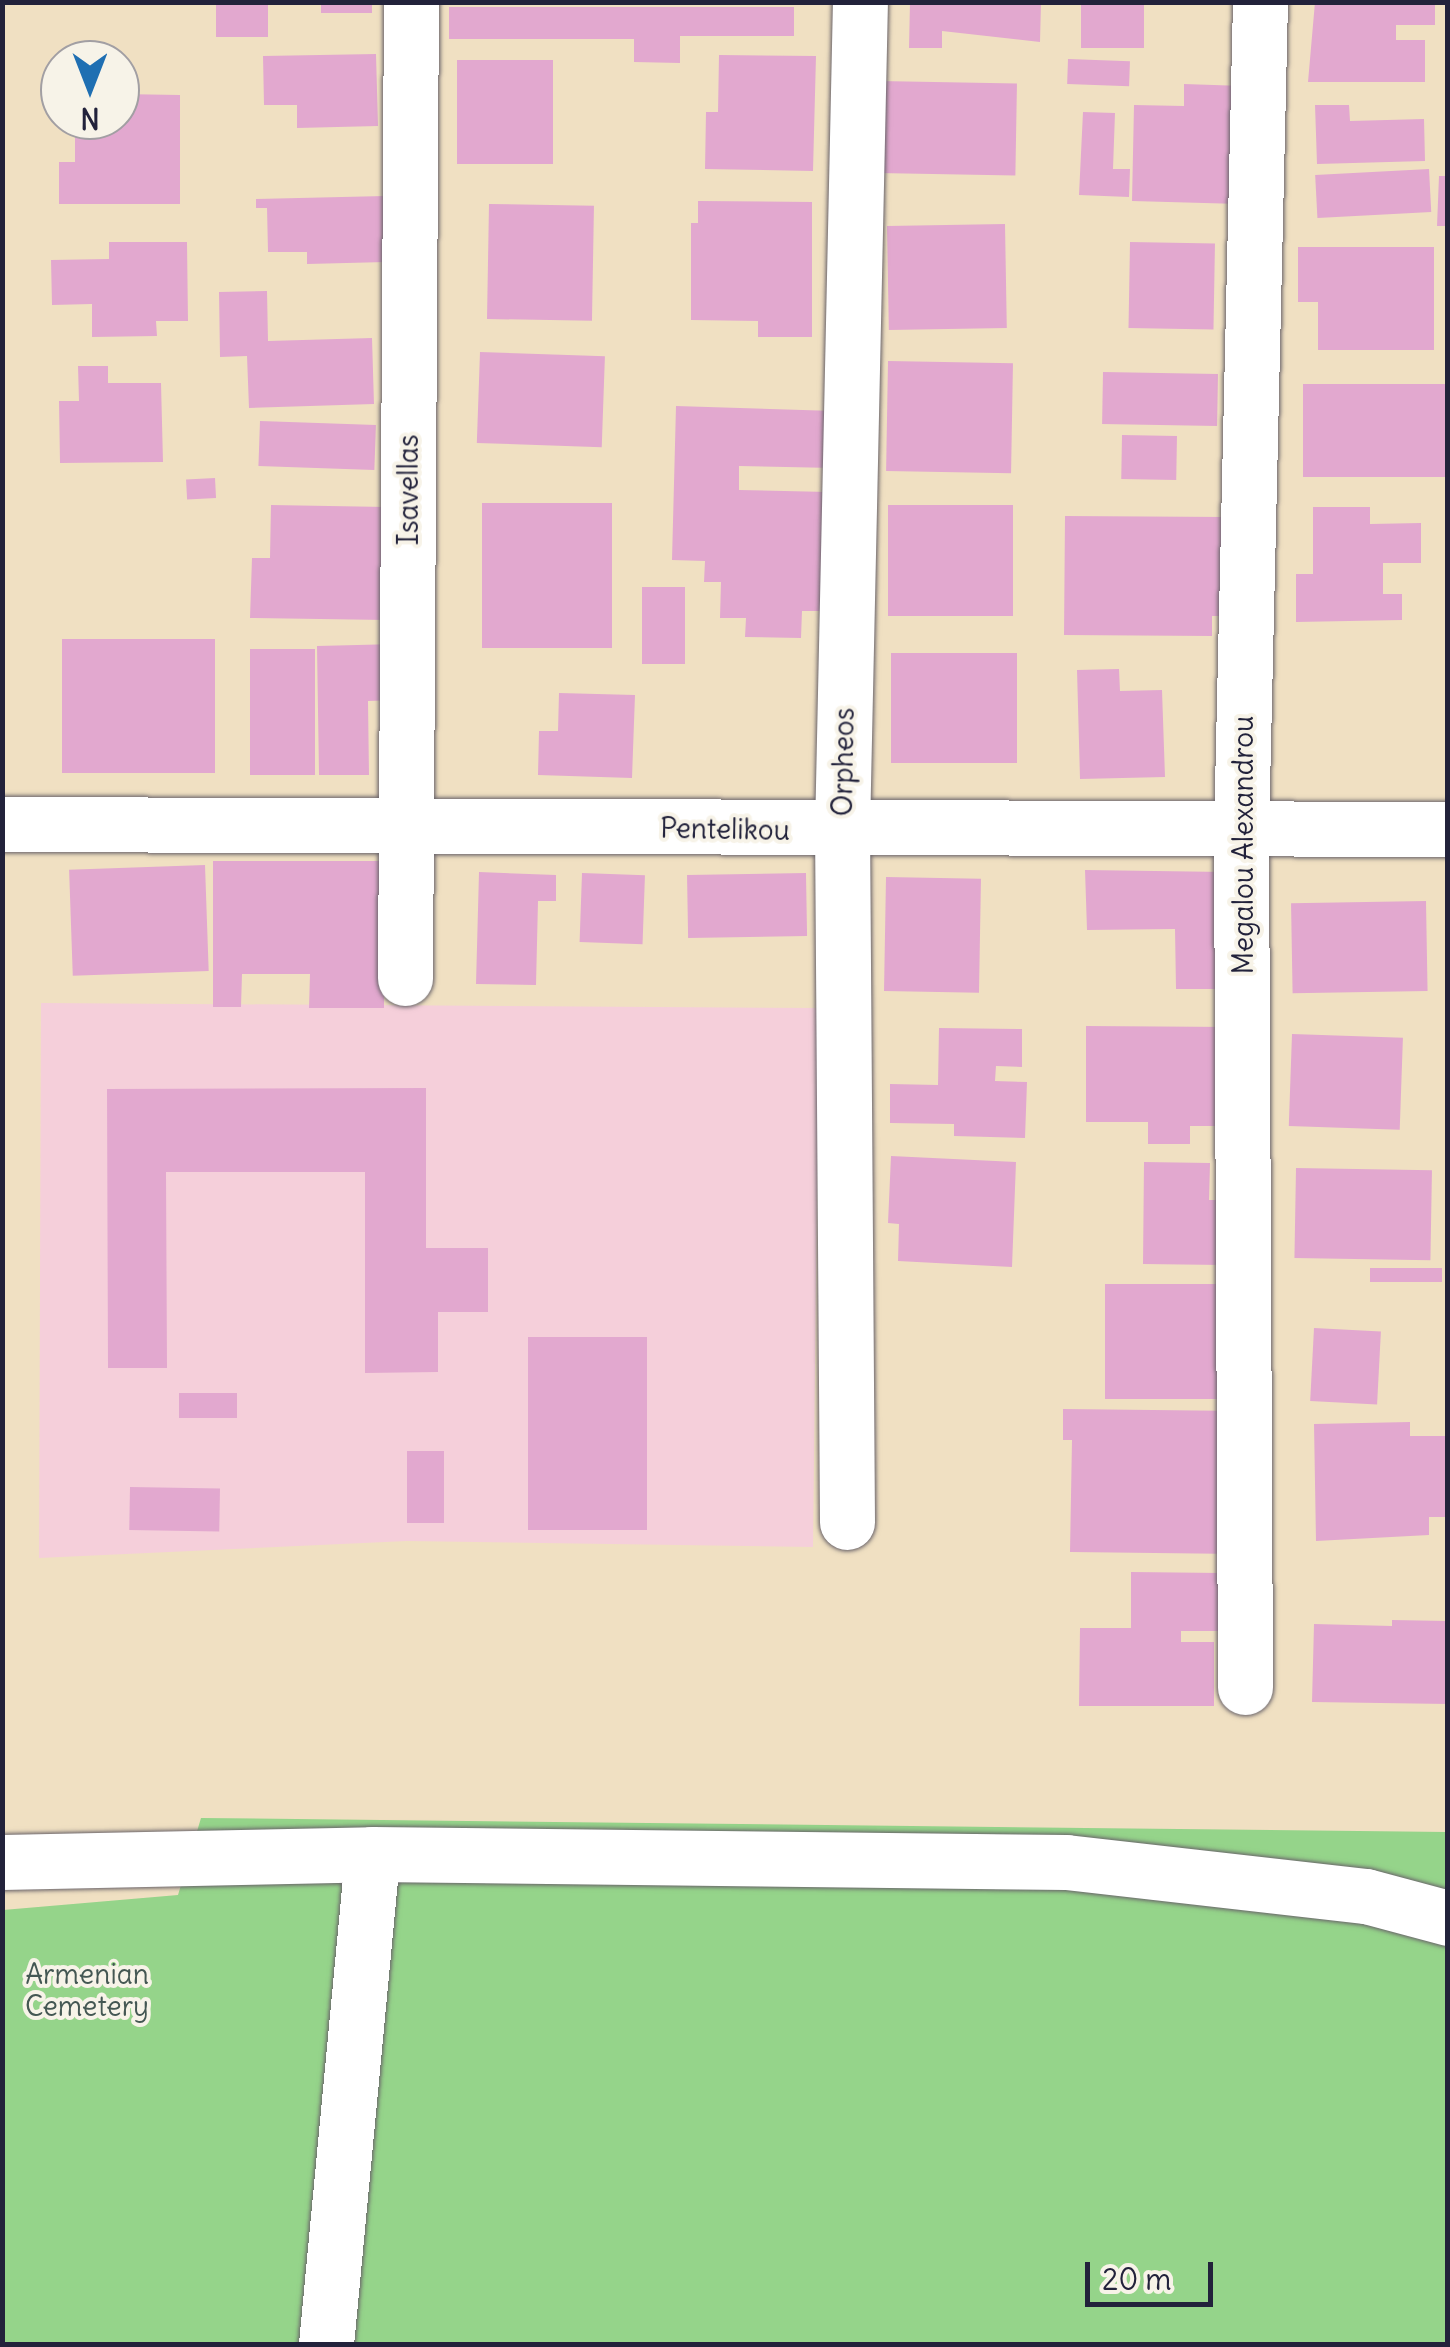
<!DOCTYPE html>
<html>
<head>
<meta charset="utf-8">
<style>
	body { margin:0 }
	#map { position:relative; width:1450px; height:2347px; overflow:hidden; background:#f0e0c2; font-family:Delius,sans-serif }
	div>[style] { position:absolute }
	[style*='--x'] { left:calc(var(--x)*1px); top:calc(var(--y)*1px); width:calc(var(--w)*1px); rotate:calc(var(--a)*1deg) }
	.built>* { inset:0; background:#f5cfda }
	.green>* { inset:0; background:#95d48a }
	.building>* { inset:0; background:#e2a8cf; transform-origin:0 0 }
	.roads { filter:drop-shadow(0 0 2px #6a646a) drop-shadow(0 0 2px #6a646a) }
	.minor>* { height:55px; margin:-27.5px; padding:0 27.5px; transform-origin:27.5px; border-radius:27.5px; background:#fff }
	span { translate:-50% -50%; white-space:nowrap; text-align:center; line-height:1.15; -webkit-text-stroke:8px #f7f3e8; paint-order:stroke }
	.street-label { font-size:28px; color:#22223b }
	.park-label { font-size:28px; color:#445753 }
	.frame { position:absolute; inset:0; border:5px solid #22223b; pointer-events:none }
	.north { position:absolute; left:40px; top:40px; width:100px; height:100px; box-sizing:border-box; background:#f7f3e8; border:2px solid #a29fa3; border-radius:50%; rotate:180deg; font-size:28px; font-weight:700; line-height:40px; text-align:center; color:#22223b }
	.north::after { content:''; display:block; margin:auto; width:35px; height:45px; background:#1f6fb2; clip-path:polygon(50% 0,100% 100%,50% 72%,0 100%) }
	.scale { position:absolute; left:1085px; top:2262px; width:128px; height:45px; box-sizing:border-box; border:5px solid #22223b; border-top:0; padding-left:12px; font-size:30px; line-height:35px; white-space:nowrap; color:#22223b; -webkit-text-stroke:8px #f7f3e8; paint-order:stroke }
</style>
</head>
<body>
<div id="map">
	<div class="built">
		<i style="clip-path:polygon(41px 1003px,819px 1008px,813px 1547px,407px 1541px,39px 1558px)"></i>
	</div>
	<div class="green">
		<i style="clip-path:polygon(201px 1818px,1447px 1832px,1447px 2344px,3px 2344px,3px 1910px,178px 1895px)"></i>
	</div>
	<div class="building">
		<i style="left:216px;top:2px;width:52px;height:35px"></i>
		<i style="left:321px;top:2px;width:51px;height:11px"></i>
		<i style="clip-path:polygon(910px 2px,1041px 2px,1040px 42px,942px 31px,942px 48px,909px 48px)"></i>
		<i style="left:1081px;top:2px;width:63px;height:46px"></i>
		<i style="clip-path:polygon(1315px 2px,1435px 2px,1435px 25px,1396px 25px,1396px 40px,1425px 40px,1425px 82px,1308px 82px)"></i>
		<i style="clip-path:polygon(449px 7px,794px 7px,794px 36px,680px 36px,680px 63px,634px 62px,634px 39px,449px 39px)"></i>
		<i style="clip-path:polygon(376px 54px,378px 126px,297px 128px,297px 105px,264px 105px,263px 56px)"></i>
		<i style="clip-path:polygon(719px 55px,816px 56px,813px 171px,705px 169px,706px 112px,718px 112px)"></i>
		<i style="left:1068px;top:59px;width:62px;height:25px;rotate:2deg"></i>
		<i style="left:457px;top:60px;width:96px;height:104px"></i>
		<i style="left:879px;top:81px;width:138px;height:92px;rotate:1deg"></i>
		<i style="clip-path:polygon(1184px 84px,1243px 86px,1240px 204px,1132px 201px,1134px 105px,1184px 106px)"></i>
		<i style="clip-path:polygon(120px 94px,180px 95px,180px 204px,59px 204px,59px 162px,75px 162px,75px 120px,120px 120px)"></i>
		<i style="clip-path:polygon(1315px 105px,1349px 105px,1350px 121px,1424px 119px,1425px 161px,1317px 164px)"></i>
		<i style="clip-path:polygon(1083px 112px,1115px 113px,1113px 169px,1130px 169px,1129px 197px,1079px 195px)"></i>
		<i style="left:1429px;top:169px;width:43px;height:114px;rotate:87deg"></i>
		<i style="clip-path:polygon(1439px 176px,1448px 176px,1448px 226px,1437px 226px)"></i>
		<i style="clip-path:polygon(385px 196px,386px 262px,307px 264px,307px 252px,268px 252px,267px 208px,256px 208px,256px 199px)"></i>
		<i style="clip-path:polygon(698px 201px,812px 202px,812px 337px,758px 337px,758px 321px,691px 320px,691px 223px,698px 223px)"></i>
		<i style="left:489px;top:204px;width:105px;height:115px;rotate:1deg"></i>
		<i style="left:1005px;top:224px;width:104px;height:118px;rotate:89deg"></i>
		<i style="clip-path:polygon(109px 242px,187px 242px,188px 321px,156px 321px,157px 336px,92px 337px,92px 304px,52px 305px,51px 260px,109px 259px)"></i>
		<i style="left:1130px;top:242px;width:85px;height:86px;rotate:1deg"></i>
		<i style="clip-path:polygon(1298px 247px,1434px 247px,1434px 350px,1318px 350px,1318px 302px,1298px 302px)"></i>
		<i style="clip-path:polygon(267px 291px,268px 341px,372px 338px,374px 404px,249px 408px,247px 356px,220px 357px,219px 292px)"></i>
		<i style="left:480px;top:352px;width:125px;height:91px;rotate:2deg"></i>
		<i style="left:888px;top:361px;width:125px;height:110px;rotate:1deg"></i>
		<i style="clip-path:polygon(78px 366px,108px 366px,108px 383px,161px 383px,163px 462px,60px 463px,59px 401px,79px 401px)"></i>
		<i style="left:1103px;top:372px;width:115px;height:52px;rotate:1deg"></i>
		<i style="left:1303px;top:384px;width:144px;height:93px"></i>
		<i style="clip-path:polygon(676px 406px,835px 411px,834px 468px,739px 466px,739px 490px,828px 492px,825px 611px,802px 611px,801px 638px,745px 637px,746px 618px,720px 618px,721px 582px,704px 582px,705px 561px,672px 560px)"></i>
		<i style="left:260px;top:421px;width:116px;height:45px;rotate:2deg"></i>
		<i style="left:1122px;top:435px;width:55px;height:44px;rotate:1deg"></i>
		<i style="left:215px;top:478px;width:20px;height:29px;rotate:87deg"></i>
		<i style="left:482px;top:503px;width:130px;height:145px"></i>
		<i style="clip-path:polygon(271px 505px,387px 507px,386px 620px,250px 618px,252px 558px,270px 558px)"></i>
		<i style="left:888px;top:505px;width:125px;height:111px"></i>
		<i style="clip-path:polygon(1313px 507px,1370px 507px,1370px 524px,1421px 523px,1421px 563px,1383px 563px,1383px 594px,1402px 594px,1402px 620px,1296px 622px,1296px 574px,1313px 574px)"></i>
		<i style="clip-path:polygon(1065px 516px,1226px 517px,1241px 616px,1212px 616px,1212px 636px,1064px 635px)"></i>
		<i style="left:642px;top:587px;width:43px;height:77px"></i>
		<i style="left:62px;top:639px;width:153px;height:134px"></i>
		<i style="clip-path:polygon(397px 644px,398px 700px,368px 701px,369px 775px,319px 775px,317px 646px)"></i>
		<i style="left:315px;top:649px;width:126px;height:65px;rotate:90deg"></i>
		<i style="left:891px;top:653px;width:126px;height:110px"></i>
		<i style="clip-path:polygon(1119px 669px,1120px 691px,1162px 690px,1165px 777px,1080px 779px,1077px 670px)"></i>
		<i style="clip-path:polygon(559px 693px,635px 695px,632px 778px,538px 775px,539px 731px,558px 731px)"></i>
		<i style="clip-path:polygon(213px 861px,385px 861px,384px 1008px,309px 1008px,310px 974px,242px 974px,241px 1007px,213px 1007px)"></i>
		<i style="left:205px;top:865px;width:106px;height:136px;rotate:88deg"></i>
		<i style="clip-path:polygon(1085px 870px,1225px 872px,1227px 989px,1176px 989px,1175px 929px,1087px 930px)"></i>
		<i style="clip-path:polygon(479px 872px,556px 875px,556px 901px,538px 901px,536px 985px,476px 984px)"></i>
		<i style="left:582px;top:873px;width:63px;height:69px;rotate:2deg"></i>
		<i style="left:806px;top:873px;width:63px;height:119px;rotate:89deg"></i>
		<i style="left:886px;top:877px;width:95px;height:114px;rotate:1deg"></i>
		<i style="left:1426px;top:901px;width:90px;height:135px;rotate:89deg"></i>
		<i style="clip-path:polygon(1086px 1026px,1232px 1027px,1232px 1126px,1190px 1126px,1190px 1144px,1148px 1144px,1148px 1122px,1086px 1122px)"></i>
		<i style="clip-path:polygon(939px 1028px,1022px 1029px,1022px 1067px,996px 1066px,995px 1081px,1027px 1082px,1025px 1138px,954px 1136px,954px 1124px,890px 1123px,890px 1084px,938px 1085px)"></i>
		<i style="left:1292px;top:1034px;width:111px;height:92px;rotate:2deg"></i>
		<i style="clip-path:polygon(426px 1088px,426px 1248px,488px 1248px,488px 1312px,438px 1312px,438px 1372px,365px 1373px,365px 1172px,166px 1172px,167px 1368px,108px 1368px,107px 1089px)"></i>
		<i style="clip-path:polygon(891px 1156px,1016px 1162px,1012px 1267px,898px 1261px,899px 1224px,888px 1223px)"></i>
		<i style="clip-path:polygon(1144px 1162px,1210px 1163px,1209px 1200px,1224px 1200px,1223px 1265px,1143px 1264px)"></i>
		<i style="left:1296px;top:1168px;width:136px;height:90px;rotate:1deg"></i>
		<i style="left:1442px;top:1268px;width:14px;height:72px;rotate:90deg"></i>
		<i style="left:1105px;top:1284px;width:135px;height:115px"></i>
		<i style="left:1314px;top:1328px;width:67px;height:73px;rotate:3deg"></i>
		<i style="left:528px;top:1337px;width:119px;height:193px"></i>
		<i style="left:179px;top:1393px;width:58px;height:25px"></i>
		<i style="clip-path:polygon(1063px 1409px,1242px 1411px,1240px 1554px,1070px 1552px,1072px 1440px,1063px 1440px)"></i>
		<i style="clip-path:polygon(1410px 1422px,1410px 1436px,1448px 1436px,1448px 1517px,1429px 1517px,1429px 1535px,1316px 1541px,1314px 1424px)"></i>
		<i style="left:407px;top:1451px;width:37px;height:72px"></i>
		<i style="left:130px;top:1487px;width:90px;height:43px;rotate:1deg"></i>
		<i style="clip-path:polygon(1131px 1572px,1221px 1573px,1221px 1631px,1181px 1631px,1181px 1642px,1214px 1642px,1214px 1706px,1079px 1706px,1080px 1628px,1131px 1628px)"></i>
		<i style="clip-path:polygon(1392px 1620px,1448px 1621px,1448px 1704px,1312px 1702px,1314px 1624px,1392px 1626px)"></i>
	</div>
	<div class="roads">
		<div class="minor">
			<i style="--x:2;--y:824;--w:1446;--a:0.2"></i>
			<i style="--x:405;--y:978;--w:976;--a:-89.65"></i>
			<i style="--x:847;--y:1522;--w:691;--a:-90.41"></i>
			<i style="--x:842;--y:831;--w:829;--a:-88.76"></i>
			<i style="--x:1245;--y:1687;--w:855;--a:-90.27"></i>
			<i style="--x:1241;--y:832;--w:830;--a:-88.69"></i>
			<i style="--x:2;--y:1862;--w:370;--a:-1.2"></i>
			<i style="--x:372;--y:1854;--w:694;--a:0.66"></i>
			<i style="--x:1066;--y:1862;--w:302;--a:6.5"></i>
			<i style="--x:1366;--y:1896;--w:85;--a:15"></i>
			<i style="--x:326;--y:2344;--w:492;--a:-84.6"></i>
		</div>
	</div>
	<div class="street-label">
		<span style="left:408px;top:490px;rotate:-90deg">Isavellas</span>
		<span style="left:843px;top:762px;rotate:-89deg">Orpheos</span>
		<span style="left:725px;top:829px;rotate:1deg">Pentelikou</span>
		<span style="left:1243px;top:845px;rotate:-90deg">Megalou Alexandrou</span>
	</div>
	<div class="park-label">
		<span style="left:87px;top:1990px">Armenian<br>Cemetery</span>
	</div>
	<div class="frame"></div>
	<div class="north">N</div>
	<div class="scale">20 m</div>
</div>
</body>
</html>
